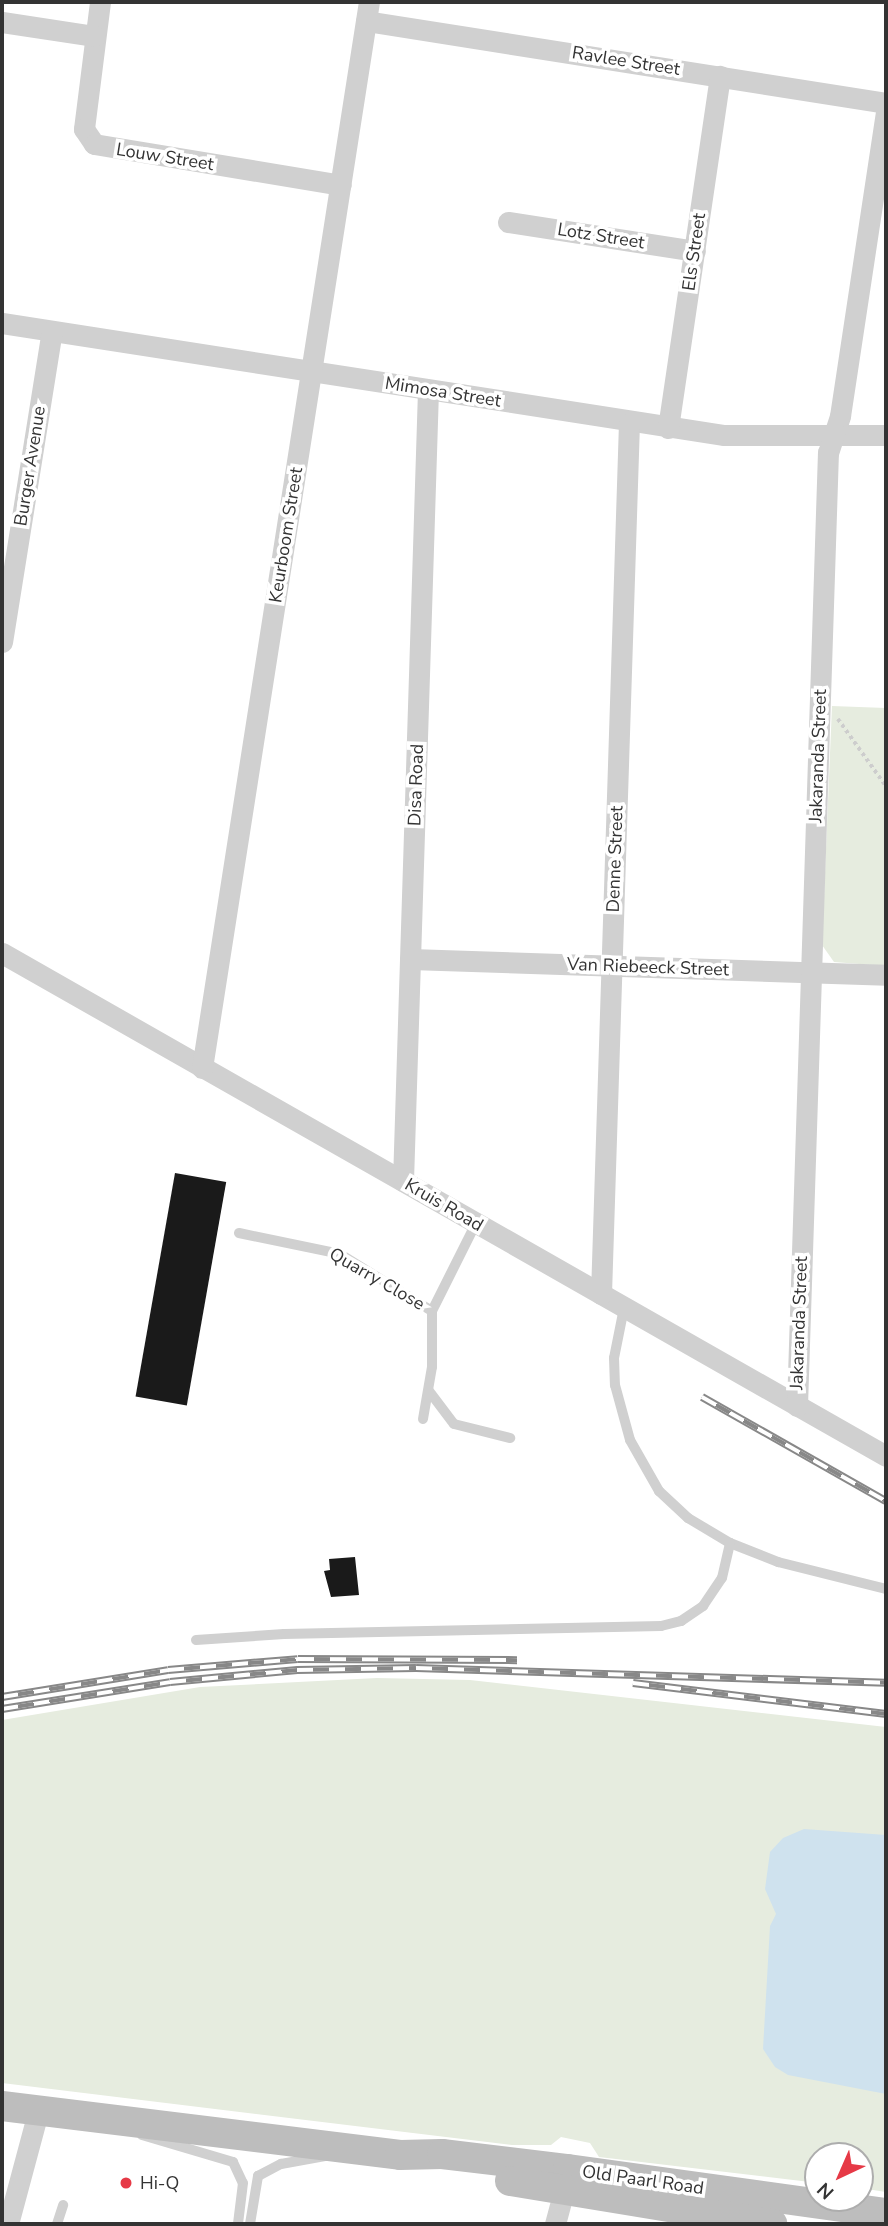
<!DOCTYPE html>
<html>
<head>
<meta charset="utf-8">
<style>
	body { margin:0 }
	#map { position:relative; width:888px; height:2226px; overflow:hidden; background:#fff; font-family:"Nunito Sans",sans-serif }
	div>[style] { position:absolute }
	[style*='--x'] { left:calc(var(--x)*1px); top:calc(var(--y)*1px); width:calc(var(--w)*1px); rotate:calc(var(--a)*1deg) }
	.green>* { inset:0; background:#e6ecdf }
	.water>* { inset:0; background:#cfe2ee }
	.building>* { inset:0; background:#1a1a1a; transform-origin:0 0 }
	.path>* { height:3.5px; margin-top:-1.75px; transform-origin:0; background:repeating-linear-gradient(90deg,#cdcdcd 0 3.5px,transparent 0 7px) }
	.service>* { height:10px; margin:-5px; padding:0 5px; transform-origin:5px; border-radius:5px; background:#d0d0d0 }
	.minor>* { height:21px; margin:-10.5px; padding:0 10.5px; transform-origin:10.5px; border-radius:10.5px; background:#d0d0d0 }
	.secondary>* { height:30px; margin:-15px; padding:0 15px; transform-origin:15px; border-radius:15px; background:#bdbdbd }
	.rail>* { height:8px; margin-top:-4px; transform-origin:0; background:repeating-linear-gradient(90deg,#fff 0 16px,#888 0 32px); box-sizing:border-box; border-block:2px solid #888 }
	.dots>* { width:19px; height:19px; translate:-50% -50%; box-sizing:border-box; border:4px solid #fff; border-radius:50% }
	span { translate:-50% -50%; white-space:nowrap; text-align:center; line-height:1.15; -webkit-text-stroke:7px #fff; paint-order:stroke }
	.street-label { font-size:18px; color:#333 }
	.poi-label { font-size:18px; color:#333 }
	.left { translate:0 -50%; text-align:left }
	.frame { position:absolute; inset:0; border:4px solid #333; pointer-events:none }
	.north { position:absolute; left:804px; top:2142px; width:70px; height:70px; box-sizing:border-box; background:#fff; border:2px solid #adadad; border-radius:50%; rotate:224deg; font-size:19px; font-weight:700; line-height:28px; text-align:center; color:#333 }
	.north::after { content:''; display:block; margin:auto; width:24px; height:32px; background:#e63946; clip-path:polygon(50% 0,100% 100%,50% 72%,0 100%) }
</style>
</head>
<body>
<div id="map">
	<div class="green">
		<i style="clip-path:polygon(832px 706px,886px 708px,886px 966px,834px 962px,822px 945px)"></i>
		<i style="clip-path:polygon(377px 1678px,470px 1680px,886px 1727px,886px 2192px,860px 2188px,860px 2156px,818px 2156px,818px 2183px,599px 2157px,590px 2143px,561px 2137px,551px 2145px,512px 2145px,2px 2083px,2px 1720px,200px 1687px)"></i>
	</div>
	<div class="water">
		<i style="clip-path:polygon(804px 1829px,886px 1835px,886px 2094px,788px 2075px,775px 2067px,763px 2049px,770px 1926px,776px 1914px,765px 1889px,770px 1852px,783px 1838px)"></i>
	</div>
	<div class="building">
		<i style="left:175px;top:1173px;width:52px;height:227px;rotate:10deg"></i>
		<i style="clip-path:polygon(355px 1557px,359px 1595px,331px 1597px,324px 1571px,330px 1570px,329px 1559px)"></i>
	</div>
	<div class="path">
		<i style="--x:838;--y:719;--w:82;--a:54.4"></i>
	</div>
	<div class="service">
		<i style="--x:239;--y:1233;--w:103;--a:11.7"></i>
		<i style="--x:340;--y:1254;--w:108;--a:31.8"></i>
		<i style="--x:624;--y:1308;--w:51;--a:101.3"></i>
		<i style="--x:614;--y:1358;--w:27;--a:88"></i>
		<i style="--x:615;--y:1385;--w:57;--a:74.7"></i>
		<i style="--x:630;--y:1440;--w:59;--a:60.4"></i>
		<i style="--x:659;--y:1491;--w:40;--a:43"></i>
		<i style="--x:688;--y:1518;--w:49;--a:30.8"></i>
		<i style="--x:730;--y:1543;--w:52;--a:21.6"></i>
		<i style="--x:778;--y:1562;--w:111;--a:14"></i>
		<i style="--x:429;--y:1391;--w:41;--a:52.9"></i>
		<i style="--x:454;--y:1424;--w:58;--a:14"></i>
		<i style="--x:423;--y:1419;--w:53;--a:-80.2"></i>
		<i style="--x:432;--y:1367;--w:56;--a:-90"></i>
		<i style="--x:432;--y:1311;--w:98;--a:-63.4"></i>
		<i style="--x:196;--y:1640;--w:88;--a:-3.9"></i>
		<i style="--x:284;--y:1634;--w:377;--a:-1.2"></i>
		<i style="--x:661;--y:1626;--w:21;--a:-14"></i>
		<i style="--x:681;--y:1621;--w:27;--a:-34"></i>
		<i style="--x:703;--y:1606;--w:34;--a:-56"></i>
		<i style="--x:722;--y:1578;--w:36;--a:-77"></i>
		<i style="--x:142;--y:2135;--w:95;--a:16.5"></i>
		<i style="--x:233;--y:2162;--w:23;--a:65"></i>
		<i style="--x:243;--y:2183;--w:41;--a:97"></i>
		<i style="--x:57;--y:2224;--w:20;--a:-72"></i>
		<i style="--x:250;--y:2224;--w:49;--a:-80.5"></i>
		<i style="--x:258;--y:2176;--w:26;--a:-28"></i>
		<i style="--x:281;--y:2164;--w:46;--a:-10.1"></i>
	</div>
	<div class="minor">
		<i style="--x:100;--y:2;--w:128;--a:97.2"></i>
		<i style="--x:84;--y:129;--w:18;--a:56"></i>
		<i style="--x:94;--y:144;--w:250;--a:9.4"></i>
		<i style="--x:366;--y:21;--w:526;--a:8.96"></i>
		<i style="--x:2;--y:22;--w:94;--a:8.6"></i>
		<i style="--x:508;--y:222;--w:189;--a:8.8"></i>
		<i style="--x:2;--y:323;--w:731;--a:8.82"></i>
		<i style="--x:724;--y:435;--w:162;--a:0"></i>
		<i style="--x:668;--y:428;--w:356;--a:-81.6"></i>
		<i style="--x:2;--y:642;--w:315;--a:-80.9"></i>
		<i style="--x:2;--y:953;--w:1017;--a:29.64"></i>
		<i style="--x:410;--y:959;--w:476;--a:1.9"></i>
		<i style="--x:202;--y:1068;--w:1079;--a:-81.1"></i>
		<i style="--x:403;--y:1181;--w:792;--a:-88.19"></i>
		<i style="--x:601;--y:1294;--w:871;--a:-88.16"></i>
		<i style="--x:797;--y:1406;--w:954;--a:-88.14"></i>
		<i style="--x:828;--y:453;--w:39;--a:-72"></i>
		<i style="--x:840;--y:416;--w:308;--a:-81.4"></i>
		<i style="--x:8;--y:2224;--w:116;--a:-75"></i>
		<i style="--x:555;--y:2224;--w:47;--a:-75.1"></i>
	</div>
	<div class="secondary">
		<i style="--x:2;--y:2106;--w:401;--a:7"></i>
		<i style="--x:400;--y:2155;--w:42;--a:-1.4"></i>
		<i style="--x:442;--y:2154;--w:127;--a:6.8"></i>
		<i style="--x:568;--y:2169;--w:321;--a:7.9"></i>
		<i style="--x:510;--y:2181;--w:266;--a:9.3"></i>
	</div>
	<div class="rail">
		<i style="--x:702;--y:1397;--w:211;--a:29.5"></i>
		<i style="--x:633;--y:1683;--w:255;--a:7"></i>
		<i style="--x:2;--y:1697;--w:168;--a:-9.2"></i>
		<i style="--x:168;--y:1670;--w:130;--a:-4.8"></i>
		<i style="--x:298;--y:1659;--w:219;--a:0.3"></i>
		<i style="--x:2;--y:1709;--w:170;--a:-9.1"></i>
		<i style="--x:170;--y:1682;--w:128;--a:-5.4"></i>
		<i style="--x:297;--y:1670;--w:119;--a:-1"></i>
		<i style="--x:416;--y:1668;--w:470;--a:1.8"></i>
	</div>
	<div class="dots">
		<i style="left:126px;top:2183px;background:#e63946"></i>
	</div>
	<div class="street-label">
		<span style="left:626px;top:61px;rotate:9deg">Ravlee Street</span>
		<span style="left:165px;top:157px;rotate:9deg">Louw Street</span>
		<span style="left:601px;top:236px;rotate:9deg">Lotz Street</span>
		<span style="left:694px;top:252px;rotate:-82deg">Els Street</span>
		<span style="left:443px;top:392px;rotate:9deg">Mimosa Street</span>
		<span style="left:30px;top:466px;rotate:-81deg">Burger Avenue</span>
		<span style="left:286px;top:535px;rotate:-81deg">Keurboom Street</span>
		<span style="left:818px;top:756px;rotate:-88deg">Jakaranda Street</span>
		<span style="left:416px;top:785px;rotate:-88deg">Disa Road</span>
		<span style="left:615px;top:859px;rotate:-88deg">Denne Street</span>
		<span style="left:648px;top:967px;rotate:2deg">Van Riebeeck Street</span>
		<span style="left:444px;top:1205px;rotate:30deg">Kruis Road</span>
		<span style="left:377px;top:1279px;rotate:30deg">Quarry Close</span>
		<span style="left:799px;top:1323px;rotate:-88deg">Jakaranda Street</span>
		<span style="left:643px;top:2180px;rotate:8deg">Old Paarl Road</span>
	</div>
	<div class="poi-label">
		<span class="left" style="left:140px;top:2183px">Hi-Q</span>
	</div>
	<div class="frame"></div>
	<div class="north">N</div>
</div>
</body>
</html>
